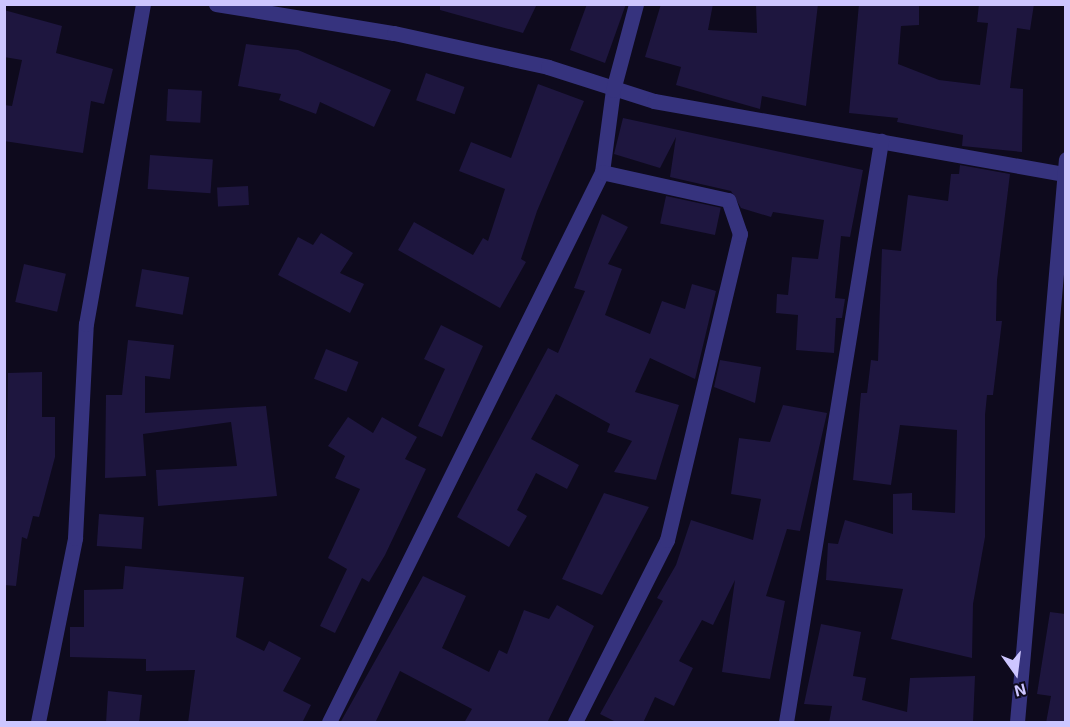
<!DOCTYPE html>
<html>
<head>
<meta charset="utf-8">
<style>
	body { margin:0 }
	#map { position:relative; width:1070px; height:727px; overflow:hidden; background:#0e0a1d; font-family:"Exo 2",sans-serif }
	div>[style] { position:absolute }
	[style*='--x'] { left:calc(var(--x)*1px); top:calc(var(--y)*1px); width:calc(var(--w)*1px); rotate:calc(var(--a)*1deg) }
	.building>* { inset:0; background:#1e163f; transform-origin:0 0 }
	.street>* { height:15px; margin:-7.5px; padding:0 7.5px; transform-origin:7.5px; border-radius:7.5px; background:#36337e }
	span { translate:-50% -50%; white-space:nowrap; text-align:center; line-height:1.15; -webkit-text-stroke:6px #0e0a1d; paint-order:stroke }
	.frame { position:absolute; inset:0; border:6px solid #cdc6ff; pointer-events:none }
	.north { position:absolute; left:986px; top:643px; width:60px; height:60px; -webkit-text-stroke:4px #0e0a1d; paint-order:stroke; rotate:166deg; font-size:16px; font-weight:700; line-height:24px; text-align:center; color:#cdc6ff }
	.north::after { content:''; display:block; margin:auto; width:21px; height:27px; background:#cdc6ff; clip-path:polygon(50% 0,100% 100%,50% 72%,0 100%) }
</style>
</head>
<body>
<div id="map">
	<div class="building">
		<i style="clip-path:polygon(440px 4px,537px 4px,523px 33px,440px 10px)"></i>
		<i style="clip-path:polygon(587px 4px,626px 4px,605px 63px,570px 50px)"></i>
		<i style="clip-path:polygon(661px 4px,713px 4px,708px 30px,757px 33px,756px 4px,818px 4px,806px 106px,762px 96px,760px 109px,676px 85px,681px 67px,645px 57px)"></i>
		<i style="clip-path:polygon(859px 4px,919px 4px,919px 25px,901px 26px,898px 64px,939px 80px,980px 85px,988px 23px,977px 22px,979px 4px,1034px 4px,1030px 30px,1017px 28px,1010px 88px,1023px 89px,1022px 152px,962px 146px,963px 135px,897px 122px,898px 118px,849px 113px)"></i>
		<i style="clip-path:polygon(4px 10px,62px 26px,56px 53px,113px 69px,104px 104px,91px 101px,83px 153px,4px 141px,4px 105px,12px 106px,22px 60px,4px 57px)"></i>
		<i style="clip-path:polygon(246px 44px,298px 50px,391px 90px,374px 127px,320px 102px,316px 114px,279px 100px,281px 94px,238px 86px)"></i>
		<i style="left:426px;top:73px;width:41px;height:29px;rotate:20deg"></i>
		<i style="clip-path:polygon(538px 84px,584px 101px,537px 211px,521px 259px,526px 262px,500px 308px,398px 250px,414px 222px,473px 255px,483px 238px,488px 241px,505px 189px,459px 171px,471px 142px,511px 158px)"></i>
		<i style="left:168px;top:89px;width:34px;height:32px;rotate:3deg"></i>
		<i style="clip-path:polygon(623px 118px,863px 170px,850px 237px,841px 236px,835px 298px,845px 299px,842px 318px,836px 318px,834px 353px,796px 350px,798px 315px,776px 313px,777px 294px,788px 295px,792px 257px,818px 259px,824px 220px,773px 212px,771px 217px,741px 208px,731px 191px,670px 177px,676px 137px,660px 168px,614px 154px)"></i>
		<i style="left:150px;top:155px;width:63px;height:34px;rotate:4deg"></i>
		<i style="clip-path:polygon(960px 165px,1010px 174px,997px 280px,996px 321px,1002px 321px,993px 395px,987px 395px,985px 415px,985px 537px,973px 604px,972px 658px,891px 639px,903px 589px,826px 580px,828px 543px,838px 544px,845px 520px,893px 534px,893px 494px,912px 493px,912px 510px,955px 513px,957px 430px,900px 425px,891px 485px,853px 480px,861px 393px,867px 393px,871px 360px,878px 361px,882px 249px,901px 251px,908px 195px,948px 201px,951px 174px,959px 174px)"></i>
		<i style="left:248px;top:186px;width:19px;height:31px;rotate:87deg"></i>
		<i style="left:666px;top:196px;width:56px;height:28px;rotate:12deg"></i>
		<i style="clip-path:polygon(602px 214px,628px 227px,608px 264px,622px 269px,605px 315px,650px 334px,662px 301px,685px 309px,692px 284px,716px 291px,695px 379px,650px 358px,635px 392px,679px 405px,656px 480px,614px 472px,632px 441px,607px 432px,610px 424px,556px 394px,531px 439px,579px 465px,567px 489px,536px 473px,517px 510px,527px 516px,509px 547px,457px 517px,548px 348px,558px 353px,585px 291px,574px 288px)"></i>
		<i style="clip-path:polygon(321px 233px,353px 253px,340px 273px,364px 284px,350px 313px,278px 275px,298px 237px,313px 245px)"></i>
		<i style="left:24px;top:264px;width:43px;height:39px;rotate:13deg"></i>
		<i style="left:142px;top:269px;width:48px;height:38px;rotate:10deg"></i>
		<i style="clip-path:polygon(441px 325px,483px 346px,442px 437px,418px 426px,445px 369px,424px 359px)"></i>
		<i style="clip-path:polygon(128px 340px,174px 345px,170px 379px,145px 376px,145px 413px,266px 406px,277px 496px,158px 506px,156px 470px,237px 466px,231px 422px,143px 434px,146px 476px,105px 478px,106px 395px,122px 395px)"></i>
		<i style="left:326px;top:349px;width:35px;height:32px;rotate:22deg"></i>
		<i style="clip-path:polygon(720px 360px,761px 367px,755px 403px,714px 387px)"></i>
		<i style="clip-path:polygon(42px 372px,42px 417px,55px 417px,55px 457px,39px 517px,33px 516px,27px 539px,22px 537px,16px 586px,4px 585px,8px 373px)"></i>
		<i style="clip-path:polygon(783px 405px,827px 413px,800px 531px,787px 529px,766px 596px,785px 601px,770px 679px,722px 672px,735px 580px,713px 625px,702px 620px,679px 661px,693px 668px,674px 706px,655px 697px,643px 723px,618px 723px,600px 714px,663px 601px,657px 598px,676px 565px,691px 520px,753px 540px,761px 499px,731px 494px,739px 438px,770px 442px)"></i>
		<i style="clip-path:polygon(348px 417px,373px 433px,382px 417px,417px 437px,405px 459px,426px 469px,385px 555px,369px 582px,362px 578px,335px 633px,320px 626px,347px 569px,328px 558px,360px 489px,335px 478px,345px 456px,328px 446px)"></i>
		<i style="clip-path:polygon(604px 493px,649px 507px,602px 595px,562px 579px)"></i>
		<i style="left:99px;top:514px;width:45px;height:32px;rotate:4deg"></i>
		<i style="clip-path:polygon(125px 566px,244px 577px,236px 637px,264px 651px,269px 641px,301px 658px,283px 691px,311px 705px,302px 723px,188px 723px,195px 670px,146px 671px,146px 659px,70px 657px,70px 627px,84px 627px,84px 590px,123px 589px)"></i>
		<i style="clip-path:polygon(423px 576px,466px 596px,442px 648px,489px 672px,499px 650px,507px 654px,524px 610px,549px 619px,557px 605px,594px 626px,547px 723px,464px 723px,472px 709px,400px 671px,375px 723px,340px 723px)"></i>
		<i style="clip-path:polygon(1050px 612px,1065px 614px,1065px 723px,1046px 723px,1051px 696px,1037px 694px)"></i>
		<i style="clip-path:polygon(821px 624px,861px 632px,853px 676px,866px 678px,862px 700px,907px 712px,910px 678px,975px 676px,973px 723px,829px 723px,832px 706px,804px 704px)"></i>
		<i style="clip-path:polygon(108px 691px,142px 695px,139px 723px,106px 723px)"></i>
	</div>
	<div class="street">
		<i style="--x:216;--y:4;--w:180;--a:9.3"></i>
		<i style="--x:394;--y:33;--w:158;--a:12.4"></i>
		<i style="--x:548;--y:67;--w:111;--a:17.8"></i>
		<i style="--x:654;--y:101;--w:417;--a:10.1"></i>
		<i style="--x:38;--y:722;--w:188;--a:-78.6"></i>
		<i style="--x:75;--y:538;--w:214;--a:-87.1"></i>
		<i style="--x:86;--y:324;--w:325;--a:-79.9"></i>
		<i style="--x:329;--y:722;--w:614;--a:-63.6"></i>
		<i style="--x:602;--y:172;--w:83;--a:-82.4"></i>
		<i style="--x:613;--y:90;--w:89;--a:-75"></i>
		<i style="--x:575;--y:722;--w:204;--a:-63.2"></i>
		<i style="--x:667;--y:540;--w:315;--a:-76.6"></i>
		<i style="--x:740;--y:234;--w:36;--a:-109"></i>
		<i style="--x:728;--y:200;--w:129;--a:-167.5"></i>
		<i style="--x:786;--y:722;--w:589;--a:-80.71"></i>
		<i style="--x:1017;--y:722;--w:565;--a:-85.03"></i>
	</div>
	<div class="frame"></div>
	<div class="north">N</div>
</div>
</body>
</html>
